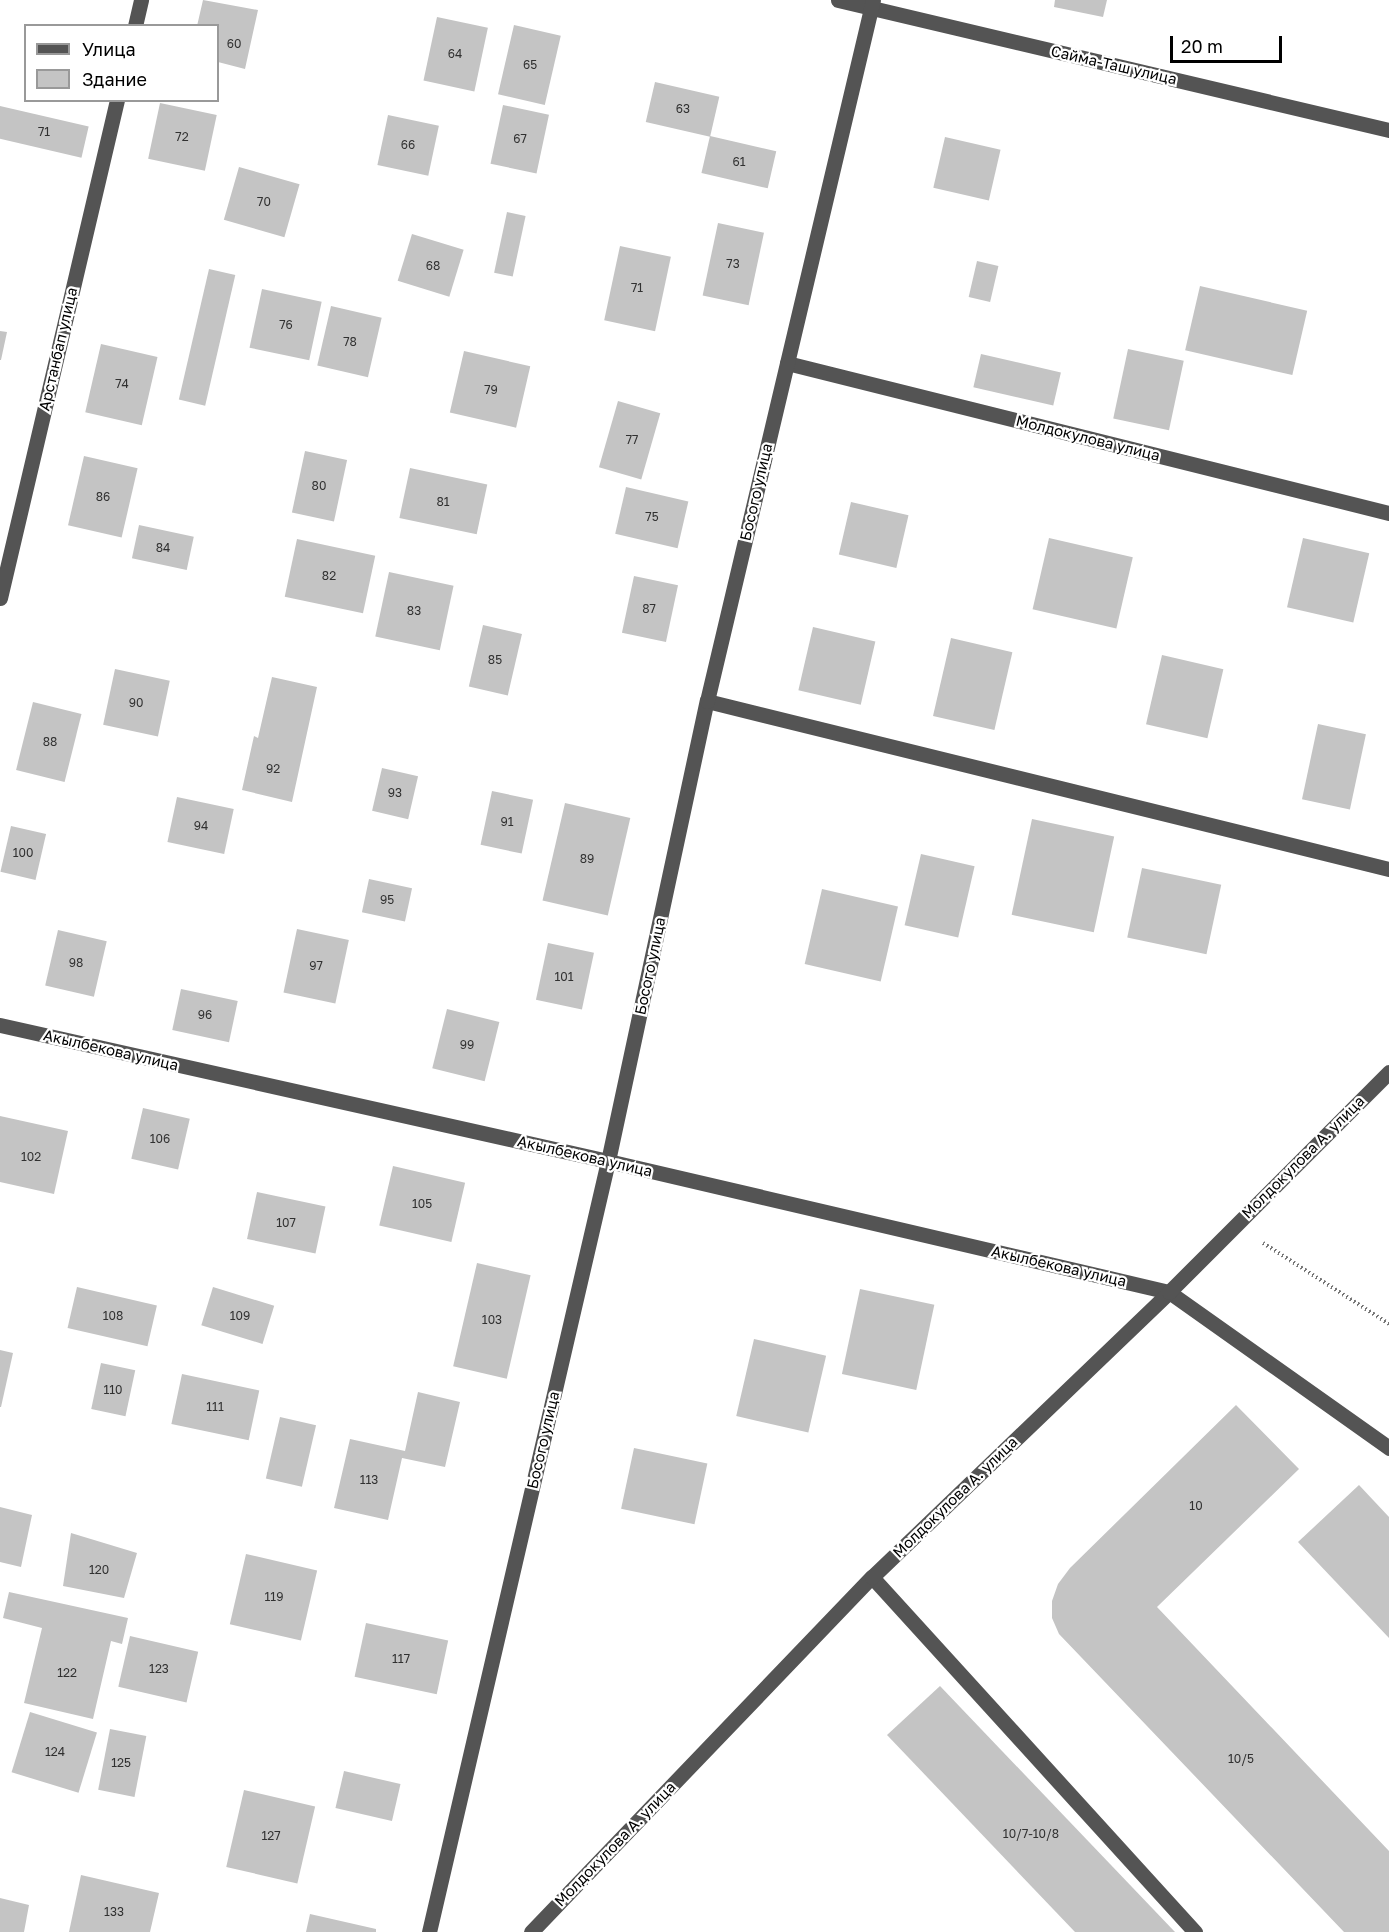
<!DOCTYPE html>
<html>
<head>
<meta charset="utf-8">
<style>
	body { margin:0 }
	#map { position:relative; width:1389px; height:1932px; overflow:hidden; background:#fff; font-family:"Golos Text",sans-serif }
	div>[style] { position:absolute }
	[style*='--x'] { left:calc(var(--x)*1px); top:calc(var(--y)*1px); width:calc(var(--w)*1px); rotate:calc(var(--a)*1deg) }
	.building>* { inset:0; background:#c4c4c4; transform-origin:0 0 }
	.path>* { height:4px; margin-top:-2px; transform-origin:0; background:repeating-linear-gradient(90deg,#767676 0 1.5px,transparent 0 4.5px) }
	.minor>* { height:15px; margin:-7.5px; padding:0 7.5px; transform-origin:7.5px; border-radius:7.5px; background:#545454 }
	span { translate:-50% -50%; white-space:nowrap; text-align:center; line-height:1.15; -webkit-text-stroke:4.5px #fff; paint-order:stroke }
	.number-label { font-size:12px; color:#313131 }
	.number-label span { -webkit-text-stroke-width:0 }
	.street-label { font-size:15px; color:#000 }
	.legend { position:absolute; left:24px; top:24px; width:195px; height:78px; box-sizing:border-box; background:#fff; border:2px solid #999; margin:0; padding:8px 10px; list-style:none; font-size:18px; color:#000 }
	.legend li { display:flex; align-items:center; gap:12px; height:30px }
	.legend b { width:30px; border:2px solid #999 }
	.scale { position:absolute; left:1170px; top:36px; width:112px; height:27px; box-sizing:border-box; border:3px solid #000; border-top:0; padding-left:8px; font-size:18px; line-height:21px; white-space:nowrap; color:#000; -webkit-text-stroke:4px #fff; paint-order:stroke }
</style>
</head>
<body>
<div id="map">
	<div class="building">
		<i style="clip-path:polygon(203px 0,258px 10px,245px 69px,218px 62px,218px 26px,197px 26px)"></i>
		<i style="clip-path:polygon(1055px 0,1107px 0,1103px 17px,1054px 7px)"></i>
		<i style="left:437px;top:17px;width:52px;height:65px;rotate:12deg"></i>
		<i style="left:514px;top:25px;width:48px;height:71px;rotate:13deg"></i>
		<i style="left:655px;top:82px;width:66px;height:41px;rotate:13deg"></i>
		<i style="left:160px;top:103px;width:58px;height:57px;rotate:12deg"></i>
		<i style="left:503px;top:105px;width:47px;height:60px;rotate:12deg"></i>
		<i style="left:0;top:106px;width:91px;height:32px;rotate:13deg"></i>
		<i style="left:388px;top:115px;width:52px;height:51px;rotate:12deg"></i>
		<i style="left:710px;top:136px;width:68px;height:38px;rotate:13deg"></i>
		<i style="left:945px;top:137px;width:57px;height:52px;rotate:13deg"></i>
		<i style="left:239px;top:167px;width:63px;height:55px;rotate:16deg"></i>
		<i style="left:507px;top:212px;width:19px;height:62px;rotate:12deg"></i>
		<i style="left:718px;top:223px;width:47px;height:74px;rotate:12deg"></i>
		<i style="left:412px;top:234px;width:54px;height:49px;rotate:17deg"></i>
		<i style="left:620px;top:246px;width:52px;height:76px;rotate:12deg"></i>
		<i style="left:977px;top:261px;width:22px;height:37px;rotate:13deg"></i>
		<i style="left:209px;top:269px;width:27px;height:134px;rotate:13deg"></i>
		<i style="left:1200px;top:286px;width:110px;height:66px;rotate:13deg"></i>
		<i style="left:262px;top:289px;width:61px;height:60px;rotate:12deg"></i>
		<i style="left:331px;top:306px;width:52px;height:61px;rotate:13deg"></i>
		<i style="clip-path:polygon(0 331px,7px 332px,1px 360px,0 360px)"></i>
		<i style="left:101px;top:344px;width:58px;height:70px;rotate:13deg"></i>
		<i style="left:1128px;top:349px;width:57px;height:71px;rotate:12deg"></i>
		<i style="left:464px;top:351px;width:68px;height:63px;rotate:13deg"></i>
		<i style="left:981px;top:354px;width:82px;height:34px;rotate:13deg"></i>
		<i style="left:618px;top:401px;width:44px;height:69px;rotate:16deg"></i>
		<i style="left:305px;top:451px;width:43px;height:63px;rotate:12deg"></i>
		<i style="left:84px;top:456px;width:55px;height:71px;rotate:13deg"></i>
		<i style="left:410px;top:468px;width:79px;height:51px;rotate:12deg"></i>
		<i style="left:626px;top:487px;width:64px;height:48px;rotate:13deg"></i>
		<i style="left:851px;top:502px;width:59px;height:54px;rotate:13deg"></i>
		<i style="left:139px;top:525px;width:56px;height:34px;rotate:12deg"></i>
		<i style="left:1049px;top:538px;width:86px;height:73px;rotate:13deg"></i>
		<i style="left:1303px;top:538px;width:68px;height:71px;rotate:13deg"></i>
		<i style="left:297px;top:539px;width:80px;height:59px;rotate:12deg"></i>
		<i style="left:389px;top:572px;width:66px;height:66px;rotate:12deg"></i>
		<i style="left:634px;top:576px;width:45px;height:58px;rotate:12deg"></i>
		<i style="left:483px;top:625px;width:40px;height:63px;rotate:13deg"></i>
		<i style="left:813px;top:627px;width:64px;height:65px;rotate:13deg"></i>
		<i style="left:951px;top:638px;width:63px;height:80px;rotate:13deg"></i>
		<i style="left:1162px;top:655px;width:63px;height:71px;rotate:13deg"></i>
		<i style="left:115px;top:669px;width:56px;height:57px;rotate:12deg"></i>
		<i style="clip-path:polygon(272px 677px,317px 687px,292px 802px,242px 790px,254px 736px,258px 738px)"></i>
		<i style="left:33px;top:702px;width:50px;height:70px;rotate:14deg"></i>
		<i style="left:1318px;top:724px;width:49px;height:77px;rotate:12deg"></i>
		<i style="left:382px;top:768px;width:37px;height:44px;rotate:13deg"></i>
		<i style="left:492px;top:791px;width:42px;height:55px;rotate:12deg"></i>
		<i style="left:177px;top:797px;width:58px;height:46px;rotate:12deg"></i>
		<i style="left:565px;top:803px;width:67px;height:100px;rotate:13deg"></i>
		<i style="left:1032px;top:819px;width:84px;height:98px;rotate:12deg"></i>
		<i style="left:11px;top:826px;width:36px;height:47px;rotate:13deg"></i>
		<i style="left:921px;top:854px;width:55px;height:73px;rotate:13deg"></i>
		<i style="left:1142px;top:868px;width:81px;height:71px;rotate:12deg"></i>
		<i style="left:369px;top:879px;width:44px;height:34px;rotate:12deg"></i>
		<i style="left:822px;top:889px;width:78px;height:77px;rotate:13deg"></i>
		<i style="left:297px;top:929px;width:53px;height:65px;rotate:12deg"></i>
		<i style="left:58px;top:930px;width:50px;height:57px;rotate:13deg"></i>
		<i style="left:548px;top:943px;width:47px;height:58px;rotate:12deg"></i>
		<i style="left:181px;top:989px;width:58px;height:42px;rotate:12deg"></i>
		<i style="left:447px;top:1009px;width:54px;height:61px;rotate:14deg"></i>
		<i style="left:143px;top:1108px;width:48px;height:52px;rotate:13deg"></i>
		<i style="clip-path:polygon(0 1116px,68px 1131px,54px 1194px,0 1182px)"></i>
		<i style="left:393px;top:1166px;width:74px;height:61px;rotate:13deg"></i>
		<i style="left:257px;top:1192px;width:70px;height:48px;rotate:12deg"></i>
		<i style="left:477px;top:1263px;width:55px;height:106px;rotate:13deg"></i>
		<i style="left:77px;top:1287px;width:82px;height:42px;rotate:13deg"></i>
		<i style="left:213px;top:1287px;width:64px;height:40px;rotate:17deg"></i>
		<i style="left:860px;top:1289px;width:76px;height:87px;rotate:12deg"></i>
		<i style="left:754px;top:1339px;width:74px;height:79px;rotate:13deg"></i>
		<i style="clip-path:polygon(0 1350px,13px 1353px,1px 1407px,0 1407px)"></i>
		<i style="left:101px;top:1363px;width:35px;height:47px;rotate:12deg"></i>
		<i style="left:182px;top:1374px;width:79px;height:51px;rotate:12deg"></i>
		<i style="clip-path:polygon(418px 1392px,460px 1402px,445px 1467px,402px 1458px,388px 1520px,334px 1508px,350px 1439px,405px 1451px)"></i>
		<i style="clip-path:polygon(1236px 1405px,1299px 1469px,1157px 1607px,1389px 1851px,1389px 1932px,1344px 1932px,1059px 1634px,1052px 1618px,1052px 1601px,1058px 1584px,1070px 1568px)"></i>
		<i style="left:280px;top:1417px;width:37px;height:63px;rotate:13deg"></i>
		<i style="left:634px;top:1448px;width:75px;height:62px;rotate:12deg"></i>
		<i style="clip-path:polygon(1359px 1485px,1389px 1517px,1389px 1638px,1298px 1542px)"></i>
		<i style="clip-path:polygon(0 1507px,32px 1515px,21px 1567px,0 1562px)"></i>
		<i style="clip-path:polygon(71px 1533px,137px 1553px,124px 1598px,63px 1586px)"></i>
		<i style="left:246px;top:1554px;width:73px;height:72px;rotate:13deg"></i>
		<i style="clip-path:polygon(9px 1592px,128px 1618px,122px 1644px,111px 1641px,93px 1719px,24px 1703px,42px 1628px,3px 1618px)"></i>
		<i style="left:366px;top:1623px;width:84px;height:55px;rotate:12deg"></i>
		<i style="left:130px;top:1636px;width:70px;height:52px;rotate:13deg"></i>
		<i style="clip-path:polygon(940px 1686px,1175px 1932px,1075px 1932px,887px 1735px)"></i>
		<i style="left:30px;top:1712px;width:70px;height:63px;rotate:17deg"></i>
		<i style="left:110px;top:1729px;width:37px;height:62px;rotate:11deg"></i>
		<i style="left:344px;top:1771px;width:58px;height:38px;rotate:13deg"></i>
		<i style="left:244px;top:1790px;width:73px;height:79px;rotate:13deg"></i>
		<i style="clip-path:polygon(81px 1875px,159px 1893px,150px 1932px,69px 1932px)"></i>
		<i style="clip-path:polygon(0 1898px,29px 1905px,24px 1932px,0 1932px)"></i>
		<i style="clip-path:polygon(310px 1914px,376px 1929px,376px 1932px,306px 1932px)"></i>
	</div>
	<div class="path">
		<i style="--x:1263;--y:1243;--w:150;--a:32.7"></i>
	</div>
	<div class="minor">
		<i style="--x:838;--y:0;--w:566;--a:13.28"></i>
		<i style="--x:135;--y:26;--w:27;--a:-77"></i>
		<i style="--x:787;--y:363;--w:620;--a:13.99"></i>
		<i style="--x:0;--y:598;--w:512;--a:-76.78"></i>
		<i style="--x:707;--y:701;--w:702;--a:13.84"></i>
		<i style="--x:0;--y:1025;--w:623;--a:12.61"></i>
		<i style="--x:608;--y:1161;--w:576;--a:13.14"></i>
		<i style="--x:1169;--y:1292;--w:270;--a:35.3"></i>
		<i style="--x:872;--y:1577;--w:480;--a:47.7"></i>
		<i style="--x:429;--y:1932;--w:792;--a:-76.93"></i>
		<i style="--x:608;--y:1161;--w:471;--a:-77.9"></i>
		<i style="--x:707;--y:701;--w:720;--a:-76.68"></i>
		<i style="--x:531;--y:1932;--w:492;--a:-46.2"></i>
		<i style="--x:872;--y:1577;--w:412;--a:-43.8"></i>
		<i style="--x:1169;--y:1292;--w:311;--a:-45"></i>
	</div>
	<div class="number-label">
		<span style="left:234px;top:44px">60</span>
		<span style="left:455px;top:54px">64</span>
		<span style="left:530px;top:65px">65</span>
		<span style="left:683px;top:109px">63</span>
		<span style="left:44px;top:132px">71</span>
		<span style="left:182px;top:137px">72</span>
		<span style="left:520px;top:139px">67</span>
		<span style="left:408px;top:145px">66</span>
		<span style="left:739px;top:162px">61</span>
		<span style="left:264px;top:202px">70</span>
		<span style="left:733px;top:264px">73</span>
		<span style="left:433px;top:266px">68</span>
		<span style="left:637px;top:288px">71</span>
		<span style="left:286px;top:325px">76</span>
		<span style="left:350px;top:342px">78</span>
		<span style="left:122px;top:384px">74</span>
		<span style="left:491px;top:390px">79</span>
		<span style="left:632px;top:440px">77</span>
		<span style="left:319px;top:486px">80</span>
		<span style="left:103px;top:497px">86</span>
		<span style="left:443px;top:502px">81</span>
		<span style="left:652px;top:517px">75</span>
		<span style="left:163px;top:548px">84</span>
		<span style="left:329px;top:576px">82</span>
		<span style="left:649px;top:609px">87</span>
		<span style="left:414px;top:611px">83</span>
		<span style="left:495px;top:660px">85</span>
		<span style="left:136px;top:703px">90</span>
		<span style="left:50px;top:742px">88</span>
		<span style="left:273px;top:769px">92</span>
		<span style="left:395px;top:793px">93</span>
		<span style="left:507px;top:822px">91</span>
		<span style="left:201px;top:826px">94</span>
		<span style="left:23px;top:853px">100</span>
		<span style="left:587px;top:859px">89</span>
		<span style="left:387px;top:900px">95</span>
		<span style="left:76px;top:963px">98</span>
		<span style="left:316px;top:966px">97</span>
		<span style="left:564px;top:977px">101</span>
		<span style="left:205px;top:1015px">96</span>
		<span style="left:467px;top:1045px">99</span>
		<span style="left:160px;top:1139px">106</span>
		<span style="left:31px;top:1157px">102</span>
		<span style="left:422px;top:1204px">105</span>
		<span style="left:286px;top:1223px">107</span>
		<span style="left:113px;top:1316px">108</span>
		<span style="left:240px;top:1316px">109</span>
		<span style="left:492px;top:1320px">103</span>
		<span style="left:113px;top:1390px">110</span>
		<span style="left:215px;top:1407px">111</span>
		<span style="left:369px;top:1480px">113</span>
		<span style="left:1196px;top:1506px">10</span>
		<span style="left:99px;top:1570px">120</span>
		<span style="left:274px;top:1597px">119</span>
		<span style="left:401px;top:1659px">117</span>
		<span style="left:159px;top:1669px">123</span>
		<span style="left:67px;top:1673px">122</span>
		<span style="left:55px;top:1752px">124</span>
		<span style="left:1241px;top:1759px">10/5</span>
		<span style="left:121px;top:1763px">125</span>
		<span style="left:1031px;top:1834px">10/7-10/8</span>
		<span style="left:271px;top:1836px">127</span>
		<span style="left:114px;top:1912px">133</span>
	</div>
	<div class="street-label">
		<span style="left:1114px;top:65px;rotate:13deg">Сайма-Таш улица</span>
		<span style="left:58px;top:349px;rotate:-77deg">Арстанбап улица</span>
		<span style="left:1088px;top:438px;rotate:14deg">Молдокулова улица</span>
		<span style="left:756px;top:492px;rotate:-77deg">Босого улица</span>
		<span style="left:650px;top:966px;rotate:-78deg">Босого улица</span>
		<span style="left:111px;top:1050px;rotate:13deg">Акылбекова улица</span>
		<span style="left:585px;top:1156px;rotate:13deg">Акылбекова улица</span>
		<span style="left:1303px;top:1157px;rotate:-45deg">Молдокулова А. улица</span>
		<span style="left:1059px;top:1266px;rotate:13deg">Акылбекова улица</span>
		<span style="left:543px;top:1440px;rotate:-77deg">Босого улица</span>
		<span style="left:955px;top:1497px;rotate:-44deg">Молдокулова А. улица</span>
		<span style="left:615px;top:1844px;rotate:-46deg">Молдокулова А. улица</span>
	</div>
	<ul class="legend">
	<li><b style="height:8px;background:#545454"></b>Улица</li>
	<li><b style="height:16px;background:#c4c4c4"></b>Здание</li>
	</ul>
	<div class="scale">20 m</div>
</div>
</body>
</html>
